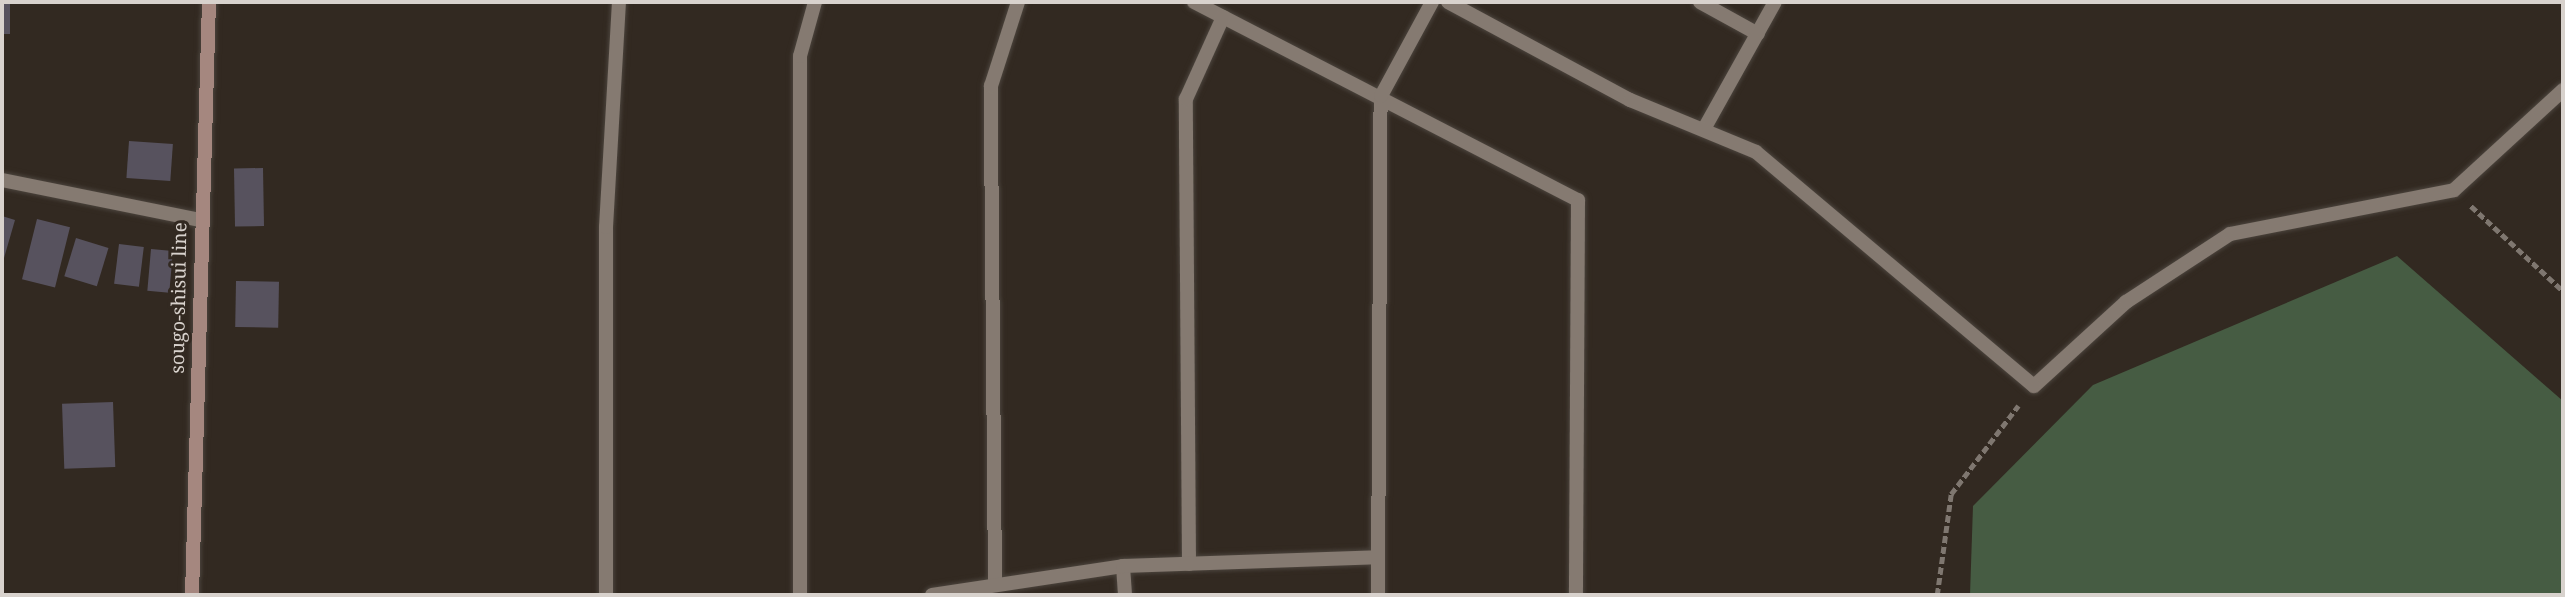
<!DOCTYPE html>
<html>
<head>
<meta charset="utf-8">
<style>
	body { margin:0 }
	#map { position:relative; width:2565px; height:597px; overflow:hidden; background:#322921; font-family:"Noto Serif",serif }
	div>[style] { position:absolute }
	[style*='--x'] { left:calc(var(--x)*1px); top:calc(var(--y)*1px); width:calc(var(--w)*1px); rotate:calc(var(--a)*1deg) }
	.green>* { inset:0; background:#465c43 }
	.building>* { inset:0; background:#57525e; transform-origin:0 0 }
	.path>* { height:4.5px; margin-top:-2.25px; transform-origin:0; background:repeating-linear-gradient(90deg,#7f7770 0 7px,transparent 0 10.5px) }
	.roads { filter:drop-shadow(0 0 2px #4b443d) drop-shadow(0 0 2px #4b443d) }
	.minor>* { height:14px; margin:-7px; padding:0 7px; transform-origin:7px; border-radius:7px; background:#857a71 }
	.tertiary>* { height:14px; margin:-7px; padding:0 7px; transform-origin:7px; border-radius:7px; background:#857a71 }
	.secondary>* { height:14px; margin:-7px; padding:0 7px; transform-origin:7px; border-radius:7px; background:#a5877f }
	span { translate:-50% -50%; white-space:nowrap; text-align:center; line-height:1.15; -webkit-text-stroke:6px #322921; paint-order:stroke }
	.street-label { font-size:19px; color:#d8d2cd }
	.frame { position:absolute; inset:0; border:4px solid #d8d2cd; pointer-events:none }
</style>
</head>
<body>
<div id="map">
	<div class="green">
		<i style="clip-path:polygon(2397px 256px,2563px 401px,2563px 595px,1970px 595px,1973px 506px,2093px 385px)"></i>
	</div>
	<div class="building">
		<i style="left:2px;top:2px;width:8px;height:32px"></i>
		<i style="left:129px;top:141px;width:44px;height:37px;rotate:4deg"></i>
		<i style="left:263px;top:168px;width:58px;height:29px;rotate:89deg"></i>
		<i style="clip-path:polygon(2px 216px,15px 220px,4px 258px,2px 257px)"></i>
		<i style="left:37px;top:219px;width:34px;height:62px;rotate:14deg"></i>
		<i style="left:76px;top:238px;width:34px;height:40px;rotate:17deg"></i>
		<i style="left:119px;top:244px;width:25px;height:40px;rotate:7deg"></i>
		<i style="left:151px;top:249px;width:22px;height:42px;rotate:5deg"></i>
		<i style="left:236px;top:281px;width:43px;height:46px;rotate:1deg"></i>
		<i style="left:113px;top:402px;width:65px;height:51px;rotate:88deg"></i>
	</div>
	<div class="path">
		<i style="--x:2471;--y:206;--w:125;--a:42.7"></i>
		<i style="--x:1937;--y:595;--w:102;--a:-82.1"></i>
		<i style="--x:1951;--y:494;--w:111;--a:-52.7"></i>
	</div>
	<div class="roads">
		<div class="minor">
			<i style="--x:1194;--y:2;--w:432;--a:27.3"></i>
			<i style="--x:1578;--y:200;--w:395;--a:90.3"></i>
			<i style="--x:1700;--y:2;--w:66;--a:28.9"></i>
			<i style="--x:1704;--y:129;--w:145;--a:-60.8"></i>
			<i style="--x:2034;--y:386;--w:125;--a:-42.4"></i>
			<i style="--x:2126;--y:302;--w:124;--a:-33.2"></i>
			<i style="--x:2230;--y:234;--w:228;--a:-11.1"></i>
			<i style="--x:2454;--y:190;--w:148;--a:-42.5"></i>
			<i style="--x:1189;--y:564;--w:465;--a:-90.4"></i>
			<i style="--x:1186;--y:99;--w:90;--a:-65.7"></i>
			<i style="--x:1123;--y:566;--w:29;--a:86"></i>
			<i style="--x:995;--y:585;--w:499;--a:-90.5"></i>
			<i style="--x:991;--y:86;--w:88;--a:-72.2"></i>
			<i style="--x:606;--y:595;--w:368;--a:-90"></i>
			<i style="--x:606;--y:227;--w:225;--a:-86.7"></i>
			<i style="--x:800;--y:595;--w:539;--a:-90"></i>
			<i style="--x:800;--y:56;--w:56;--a:-74.5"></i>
			<i style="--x:932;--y:595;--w:193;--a:-8.6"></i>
			<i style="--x:1123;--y:566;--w:254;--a:-2"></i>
			<i style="--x:1378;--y:595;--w:499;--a:-89.7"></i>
			<i style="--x:1381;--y:96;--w:107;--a:-61.5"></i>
		</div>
		<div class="tertiary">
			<i style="--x:1448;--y:2;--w:207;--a:28.3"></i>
			<i style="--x:1630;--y:100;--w:136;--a:22.4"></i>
			<i style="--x:1756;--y:152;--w:363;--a:40.1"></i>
			<i style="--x:2;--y:180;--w:202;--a:11.4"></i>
		</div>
		<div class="secondary">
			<i style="--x:192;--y:595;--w:593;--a:-88.36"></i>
		</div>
	</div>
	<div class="street-label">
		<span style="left:179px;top:298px;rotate:-89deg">sougo-shisui line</span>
	</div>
	<div class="frame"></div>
</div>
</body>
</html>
